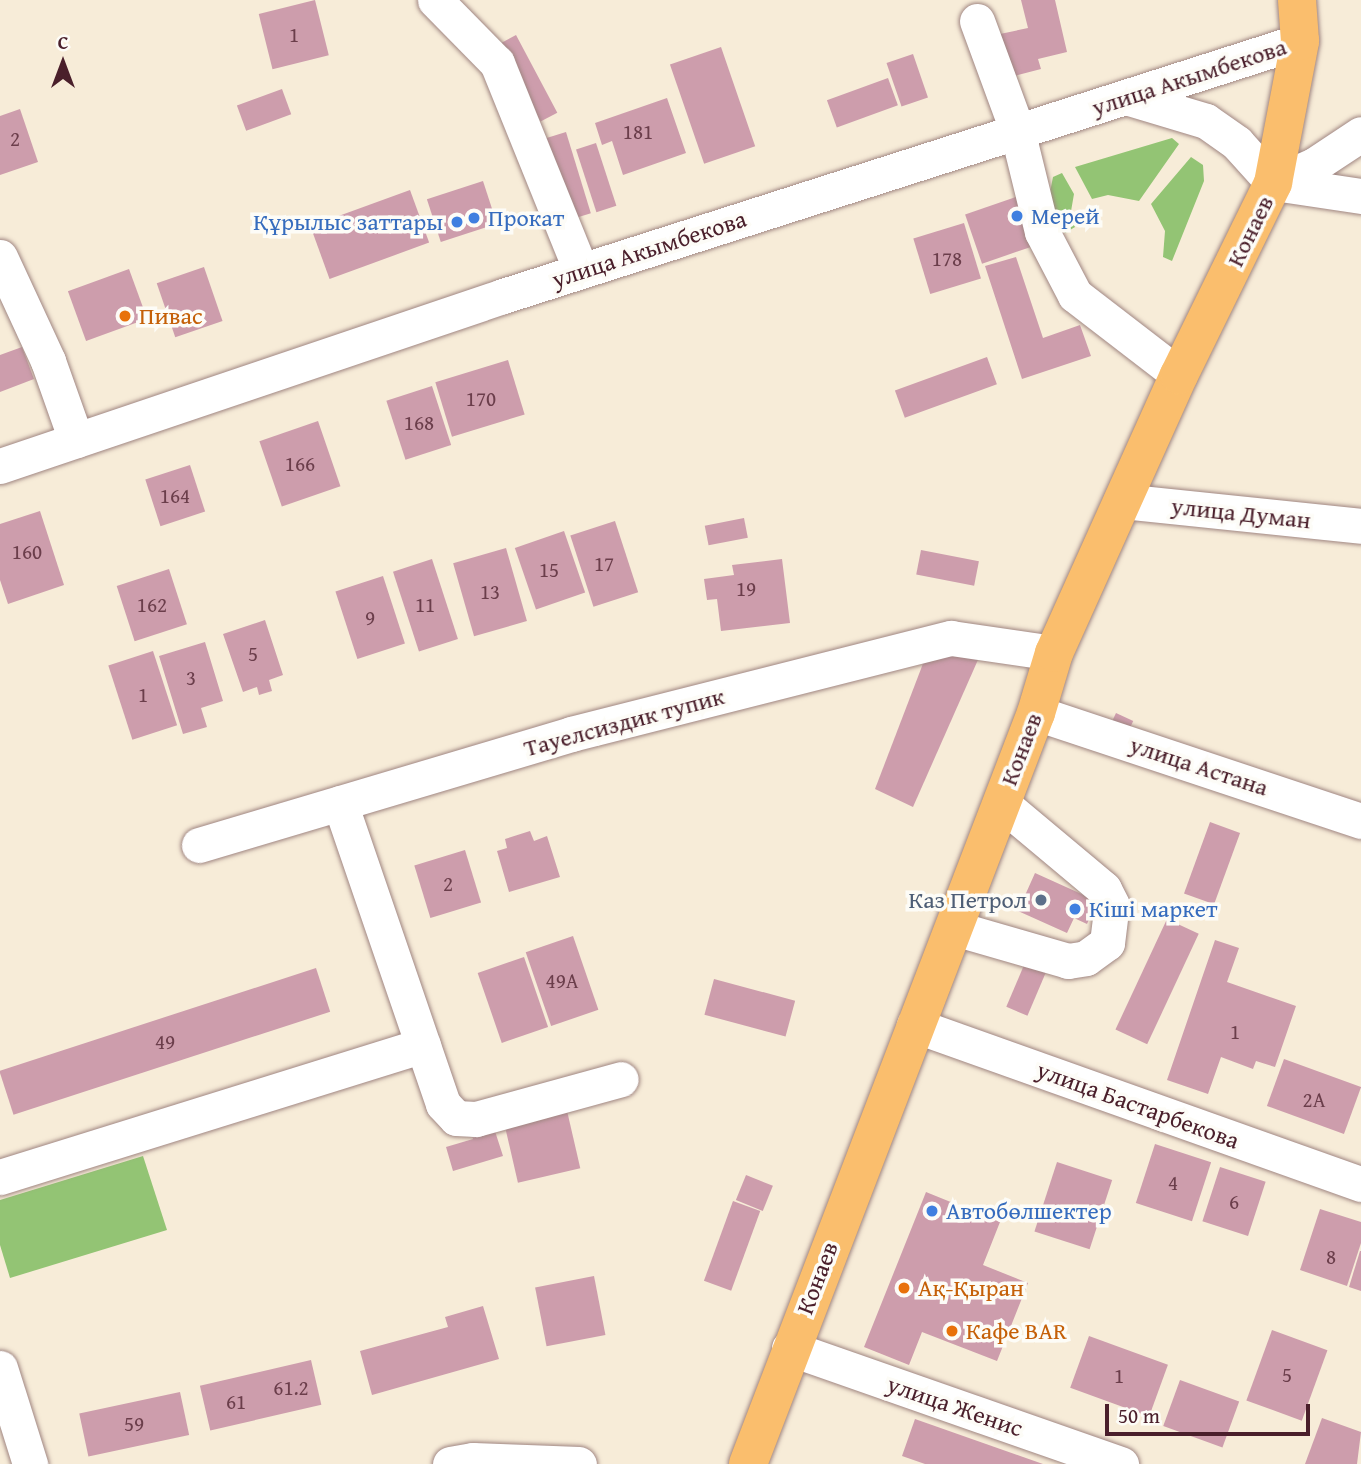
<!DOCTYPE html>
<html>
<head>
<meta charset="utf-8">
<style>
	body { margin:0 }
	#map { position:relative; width:1361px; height:1464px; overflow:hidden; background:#f7ecd8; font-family:"Gentium Book Plus",serif }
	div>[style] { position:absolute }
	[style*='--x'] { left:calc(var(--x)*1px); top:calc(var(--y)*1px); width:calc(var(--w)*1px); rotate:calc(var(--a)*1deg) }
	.green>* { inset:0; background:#93c474 }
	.building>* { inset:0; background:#cd9dac; transform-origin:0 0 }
	.roads { filter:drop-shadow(0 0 2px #a08682) drop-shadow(0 0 2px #a08682) }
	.minor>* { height:35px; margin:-17.5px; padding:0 17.5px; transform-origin:17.5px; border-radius:17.5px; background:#fff }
	.major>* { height:38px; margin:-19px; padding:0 19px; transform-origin:19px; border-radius:19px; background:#fabe6d }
	.dots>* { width:19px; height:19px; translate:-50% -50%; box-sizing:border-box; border:4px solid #fdfcf7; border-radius:50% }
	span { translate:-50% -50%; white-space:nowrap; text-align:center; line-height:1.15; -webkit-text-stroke:7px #fdfcf7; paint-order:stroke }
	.number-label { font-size:21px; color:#6b3e4b }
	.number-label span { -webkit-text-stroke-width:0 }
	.street-label { font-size:24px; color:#4a1f2b }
	.shop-label { font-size:24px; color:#366cbe }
	.left { translate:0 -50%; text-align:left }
	.right { translate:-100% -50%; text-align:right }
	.food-label { font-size:24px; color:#c56008 }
	.service-label { font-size:24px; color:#4e5e75 }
	.north { position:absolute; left:28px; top:28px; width:70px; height:70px; -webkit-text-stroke:5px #fdfcf7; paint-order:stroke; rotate:0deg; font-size:19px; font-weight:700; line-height:28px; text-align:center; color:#4a1f2b }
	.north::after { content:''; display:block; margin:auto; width:24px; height:32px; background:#4a1f2b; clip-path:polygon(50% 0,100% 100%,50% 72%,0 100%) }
	.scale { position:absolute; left:1105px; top:1404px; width:205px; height:32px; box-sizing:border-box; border:4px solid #4a1f2b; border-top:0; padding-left:9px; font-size:21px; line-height:24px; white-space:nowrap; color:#4a1f2b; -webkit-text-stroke:5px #fdfcf7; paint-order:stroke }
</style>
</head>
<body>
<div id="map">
	<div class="green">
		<i style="clip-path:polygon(1172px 138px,1179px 144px,1139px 201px,1108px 195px,1092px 199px,1075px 167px)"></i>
		<i style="clip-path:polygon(1191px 157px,1203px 165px,1204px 181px,1172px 261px,1163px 257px,1165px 231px,1151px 204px)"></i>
		<i style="clip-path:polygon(1062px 173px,1074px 194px,1070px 217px,1075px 227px,1065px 233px,1048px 202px,1053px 177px)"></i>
		<i style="clip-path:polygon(143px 1156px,167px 1230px,10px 1278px,0 1245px,0 1200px)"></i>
	</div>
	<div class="building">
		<i style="left:315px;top:0;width:57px;height:58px;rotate:76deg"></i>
		<i style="clip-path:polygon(1021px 0,1055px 0,1067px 52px,1038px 59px,1041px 69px,1010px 77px,1000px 34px,1028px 28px)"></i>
		<i style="left:516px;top:35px;width:88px;height:19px;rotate:62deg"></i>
		<i style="left:721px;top:47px;width:105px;height:54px;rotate:71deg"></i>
		<i style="left:913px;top:54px;width:46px;height:28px;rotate:71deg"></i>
		<i style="left:888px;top:78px;width:29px;height:65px;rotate:70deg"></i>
		<i style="left:282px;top:89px;width:27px;height:48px;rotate:70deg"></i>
		<i style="clip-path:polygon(667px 98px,686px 153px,623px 175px,612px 141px,602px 145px,595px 123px)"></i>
		<i style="clip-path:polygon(20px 109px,38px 162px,0 175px,0 116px)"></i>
		<i style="left:566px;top:132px;width:85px;height:22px;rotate:73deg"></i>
		<i style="left:596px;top:143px;width:66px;height:21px;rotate:72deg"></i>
		<i style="left:483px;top:181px;width:45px;height:59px;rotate:72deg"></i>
		<i style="left:410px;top:190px;width:56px;height:106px;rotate:70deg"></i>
		<i style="left:1019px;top:196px;width:52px;height:57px;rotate:71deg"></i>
		<i style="left:964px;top:223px;width:58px;height:53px;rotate:73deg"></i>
		<i style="clip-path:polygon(1016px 257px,1043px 338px,1080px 325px,1091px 356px,1022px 379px,985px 266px)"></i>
		<i style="left:204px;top:267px;width:57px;height:50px;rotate:71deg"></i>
		<i style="left:129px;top:269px;width:53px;height:65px;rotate:70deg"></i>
		<i style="clip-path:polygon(22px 347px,34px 379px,0 392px,0 355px)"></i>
		<i style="left:987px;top:357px;width:29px;height:98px;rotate:70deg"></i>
		<i style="left:508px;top:360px;width:57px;height:76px;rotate:73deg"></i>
		<i style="left:432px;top:386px;width:62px;height:48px;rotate:72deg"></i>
		<i style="left:318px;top:421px;width:69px;height:62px;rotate:71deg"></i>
		<i style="left:190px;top:465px;width:49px;height:47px;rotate:72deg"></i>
		<i style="clip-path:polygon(40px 511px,64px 585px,8px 604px,0 580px,0 524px)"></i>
		<i style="left:744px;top:518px;width:20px;height:40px;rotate:79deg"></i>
		<i style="left:615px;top:521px;width:75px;height:47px;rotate:72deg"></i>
		<i style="left:564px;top:531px;width:65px;height:52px;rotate:71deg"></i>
		<i style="left:506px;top:548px;width:76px;height:55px;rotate:74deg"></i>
		<i style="left:921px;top:550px;width:59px;height:25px;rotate:11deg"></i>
		<i style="left:432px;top:559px;width:84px;height:41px;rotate:72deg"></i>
		<i style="clip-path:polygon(782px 559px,790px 623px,721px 631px,717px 599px,707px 600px,704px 579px,734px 575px,732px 565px)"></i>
		<i style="left:169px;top:569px;width:58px;height:55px;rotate:72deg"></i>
		<i style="left:383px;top:576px;width:71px;height:50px;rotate:72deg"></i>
		<i style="clip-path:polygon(265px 620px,283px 675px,269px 680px,272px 691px,259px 695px,257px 687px,243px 692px,223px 634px)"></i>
		<i style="clip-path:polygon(205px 642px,223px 701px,201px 708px,207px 727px,183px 734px,159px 656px)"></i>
		<i style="clip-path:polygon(964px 648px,981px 653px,913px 807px,875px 789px,924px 661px)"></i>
		<i style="left:153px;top:651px;width:78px;height:47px;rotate:72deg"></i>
		<i style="left:1116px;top:713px;width:19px;height:10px;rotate:25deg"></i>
		<i style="left:1210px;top:822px;width:32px;height:76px;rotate:20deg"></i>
		<i style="clip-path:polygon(530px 831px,534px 841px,547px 836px,560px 877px,509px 892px,497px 851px,507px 848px,505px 839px)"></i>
		<i style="left:465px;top:850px;width:55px;height:53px;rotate:73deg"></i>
		<i style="clip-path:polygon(1035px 873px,1097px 901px,1087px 924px,1074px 918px,1067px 933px,1018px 911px)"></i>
		<i style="left:1167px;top:919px;width:35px;height:122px;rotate:25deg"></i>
		<i style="left:573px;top:936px;width:78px;height:50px;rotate:71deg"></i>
		<i style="clip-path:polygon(1215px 940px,1239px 948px,1227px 982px,1296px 1006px,1275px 1067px,1256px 1061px,1253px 1069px,1221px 1057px,1208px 1094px,1167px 1080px)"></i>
		<i style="left:524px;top:957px;width:74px;height:49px;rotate:71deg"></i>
		<i style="left:1027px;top:958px;width:23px;height:53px;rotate:23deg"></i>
		<i style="left:316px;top:968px;width:46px;height:333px;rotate:72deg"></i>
		<i style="left:714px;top:979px;width:84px;height:37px;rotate:15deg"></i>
		<i style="left:1284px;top:1059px;width:82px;height:50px;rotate:20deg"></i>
		<i style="left:565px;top:1102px;width:68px;height:64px;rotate:77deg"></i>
		<i style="clip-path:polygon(493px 1125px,503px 1156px,453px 1171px,446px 1147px,473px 1139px,471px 1132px)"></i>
		<i style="left:1155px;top:1144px;width:59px;height:62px;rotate:18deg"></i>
		<i style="left:1057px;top:1162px;width:58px;height:73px;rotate:18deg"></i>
		<i style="left:1220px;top:1167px;width:48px;height:57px;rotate:18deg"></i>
		<i style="left:746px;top:1175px;width:29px;height:27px;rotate:22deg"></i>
		<i style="clip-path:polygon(926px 1192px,1000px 1222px,983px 1265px,1028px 1283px,997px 1361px,922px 1332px,909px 1365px,864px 1347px)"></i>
		<i style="left:733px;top:1201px;width:29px;height:85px;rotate:20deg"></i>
		<i style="clip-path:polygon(1320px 1209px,1361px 1222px,1361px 1243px,1347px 1286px,1300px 1270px)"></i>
		<i style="clip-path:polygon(1360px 1251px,1361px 1251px,1361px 1291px,1349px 1287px)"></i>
		<i style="left:594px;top:1276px;width:60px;height:60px;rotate:79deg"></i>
		<i style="clip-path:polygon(483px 1306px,499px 1359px,372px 1395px,360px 1351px,448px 1327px,445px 1317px)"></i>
		<i style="left:1272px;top:1330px;width:59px;height:75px;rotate:20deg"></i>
		<i style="left:1089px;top:1336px;width:84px;height:55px;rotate:20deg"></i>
		<i style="left:311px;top:1360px;width:46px;height:114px;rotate:77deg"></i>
		<i style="left:1180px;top:1380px;width:63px;height:49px;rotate:20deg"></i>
		<i style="left:180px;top:1392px;width:44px;height:103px;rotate:78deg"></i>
		<i style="clip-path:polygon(1322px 1418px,1361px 1432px,1357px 1464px,1305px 1464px)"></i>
		<i style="clip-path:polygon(915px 1419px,1043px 1464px,925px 1464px,902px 1456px)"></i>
	</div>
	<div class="roads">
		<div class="minor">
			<i style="--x:435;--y:0;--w:88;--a:45.5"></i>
			<i style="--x:497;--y:63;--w:224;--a:68"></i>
			<i style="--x:977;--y:21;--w:116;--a:69.8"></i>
			<i style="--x:1017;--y:130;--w:105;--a:76.2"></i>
			<i style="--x:1042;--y:232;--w:71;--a:62.4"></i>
			<i style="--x:1075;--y:295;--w:131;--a:37.6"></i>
			<i style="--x:1129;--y:98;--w:80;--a:16.6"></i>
			<i style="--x:1206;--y:121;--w:38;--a:35"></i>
			<i style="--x:1237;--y:143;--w:54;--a:48"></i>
			<i style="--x:1273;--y:183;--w:45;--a:-23.7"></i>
			<i style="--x:1314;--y:165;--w:56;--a:-33.4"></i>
			<i style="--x:1274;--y:183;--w:88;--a:8.5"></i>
			<i style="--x:0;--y:257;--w:115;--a:65.2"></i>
			<i style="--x:48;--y:361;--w:84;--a:70.5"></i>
			<i style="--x:0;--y:466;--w:531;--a:-18.67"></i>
			<i style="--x:503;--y:296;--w:837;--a:-17.74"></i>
			<i style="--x:1121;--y:501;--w:241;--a:5.9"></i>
			<i style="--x:1036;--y:713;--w:342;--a:18.4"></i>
			<i style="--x:340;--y:803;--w:318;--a:71.1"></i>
			<i style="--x:443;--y:1104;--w:19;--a:47"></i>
			<i style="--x:456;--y:1118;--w:20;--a:3"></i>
			<i style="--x:476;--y:1119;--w:150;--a:-15.4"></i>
			<i style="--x:199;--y:845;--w:388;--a:-16.6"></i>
			<i style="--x:571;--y:734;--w:392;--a:-14.2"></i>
			<i style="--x:951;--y:638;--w:104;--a:8.3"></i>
			<i style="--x:954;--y:928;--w:119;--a:16.1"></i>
			<i style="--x:1068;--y:961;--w:18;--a:-9"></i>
			<i style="--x:1086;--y:958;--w:26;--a:-36"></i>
			<i style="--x:1107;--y:943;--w:38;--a:-83"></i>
			<i style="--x:1112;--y:905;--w:18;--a:-117"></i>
			<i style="--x:1104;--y:889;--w:134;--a:-140.1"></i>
			<i style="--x:914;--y:1025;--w:474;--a:19.6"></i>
			<i style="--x:0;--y:1177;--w:443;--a:-17.3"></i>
			<i style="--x:789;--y:1348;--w:352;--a:19.3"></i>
			<i style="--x:0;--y:1368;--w:101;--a:72.6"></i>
			<i style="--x:450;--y:1464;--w:23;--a:-10"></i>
			<i style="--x:473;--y:1460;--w:106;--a:2.2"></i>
		</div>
		<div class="major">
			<i style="--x:748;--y:1464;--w:804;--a:-69.02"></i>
			<i style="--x:1036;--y:713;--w:63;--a:-73.3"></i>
			<i style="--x:1054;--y:653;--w:305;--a:-65.8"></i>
			<i style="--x:1179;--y:375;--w:214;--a:-63.9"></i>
			<i style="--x:1273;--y:183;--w:145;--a:-79.2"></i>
			<i style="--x:1300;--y:41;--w:41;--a:-94.2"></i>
		</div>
	</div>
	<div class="dots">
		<i style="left:1017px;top:216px;background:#3f7fe0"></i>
		<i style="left:474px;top:218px;background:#3f7fe0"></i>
		<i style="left:457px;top:222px;background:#3f7fe0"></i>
		<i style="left:125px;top:316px;background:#e8710a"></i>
		<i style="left:1041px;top:900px;background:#5c6f8a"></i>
		<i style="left:1075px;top:909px;background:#3f7fe0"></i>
		<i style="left:932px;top:1211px;background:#3f7fe0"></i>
		<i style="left:904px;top:1288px;background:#e8710a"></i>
		<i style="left:952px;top:1331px;background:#e8710a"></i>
	</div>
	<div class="number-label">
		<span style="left:294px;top:35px">1</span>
		<span style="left:638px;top:132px">181</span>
		<span style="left:15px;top:139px">2</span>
		<span style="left:947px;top:259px">178</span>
		<span style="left:481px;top:399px">170</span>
		<span style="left:419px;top:423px">168</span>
		<span style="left:300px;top:464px">166</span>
		<span style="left:175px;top:496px">164</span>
		<span style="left:27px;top:552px">160</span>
		<span style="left:604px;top:564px">17</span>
		<span style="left:549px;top:570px">15</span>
		<span style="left:746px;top:589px">19</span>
		<span style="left:490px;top:592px">13</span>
		<span style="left:152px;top:605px">162</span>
		<span style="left:425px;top:605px">11</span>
		<span style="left:370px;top:618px">9</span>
		<span style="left:253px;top:654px">5</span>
		<span style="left:191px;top:678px">3</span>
		<span style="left:143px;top:695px">1</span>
		<span style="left:448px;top:884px">2</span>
		<span style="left:562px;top:981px">49А</span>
		<span style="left:1235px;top:1032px">1</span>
		<span style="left:165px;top:1042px">49</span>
		<span style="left:1314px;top:1100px">2А</span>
		<span style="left:1173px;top:1183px">4</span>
		<span style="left:1234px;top:1202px">6</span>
		<span style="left:1331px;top:1257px">8</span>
		<span style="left:1287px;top:1375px">5</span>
		<span style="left:1119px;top:1376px">1</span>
		<span style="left:291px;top:1388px">61.2</span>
		<span style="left:236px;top:1402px">61</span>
		<span style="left:134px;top:1424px">59</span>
	</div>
	<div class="street-label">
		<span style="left:1189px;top:77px;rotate:-18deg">улица Акымбекова</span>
		<span style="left:1250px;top:231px;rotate:-64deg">Конаев</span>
		<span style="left:649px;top:249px;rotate:-18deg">улица Акымбекова</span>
		<span style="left:1241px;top:513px;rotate:6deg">улица Думан</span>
		<span style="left:624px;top:722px;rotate:-15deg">Тауелсиздик тупик</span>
		<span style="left:1021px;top:749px;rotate:-69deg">Конаев</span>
		<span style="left:1199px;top:766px;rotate:18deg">улица Астана</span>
		<span style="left:1138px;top:1105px;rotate:20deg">улица Бастарбекова</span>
		<span style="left:817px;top:1278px;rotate:-69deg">Конаев</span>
		<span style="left:955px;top:1406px;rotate:19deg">улица Женис</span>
	</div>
	<div class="shop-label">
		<span class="left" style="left:1031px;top:216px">Мерей</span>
		<span class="left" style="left:488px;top:218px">Прокат</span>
		<span class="right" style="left:443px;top:222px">Құрылыс заттары</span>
		<span class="left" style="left:1089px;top:909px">Кіші маркет</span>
		<span class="left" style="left:946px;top:1211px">Автобөлшектер</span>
	</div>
	<div class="food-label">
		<span class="left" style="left:139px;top:316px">Пивас</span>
		<span class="left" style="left:918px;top:1288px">Ақ-Қыран</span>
		<span class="left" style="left:966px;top:1331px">Кафе BAR</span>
	</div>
	<div class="service-label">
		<span class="right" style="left:1027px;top:900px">Каз Петрол</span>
	</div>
	<div class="north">С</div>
	<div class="scale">50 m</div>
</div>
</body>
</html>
